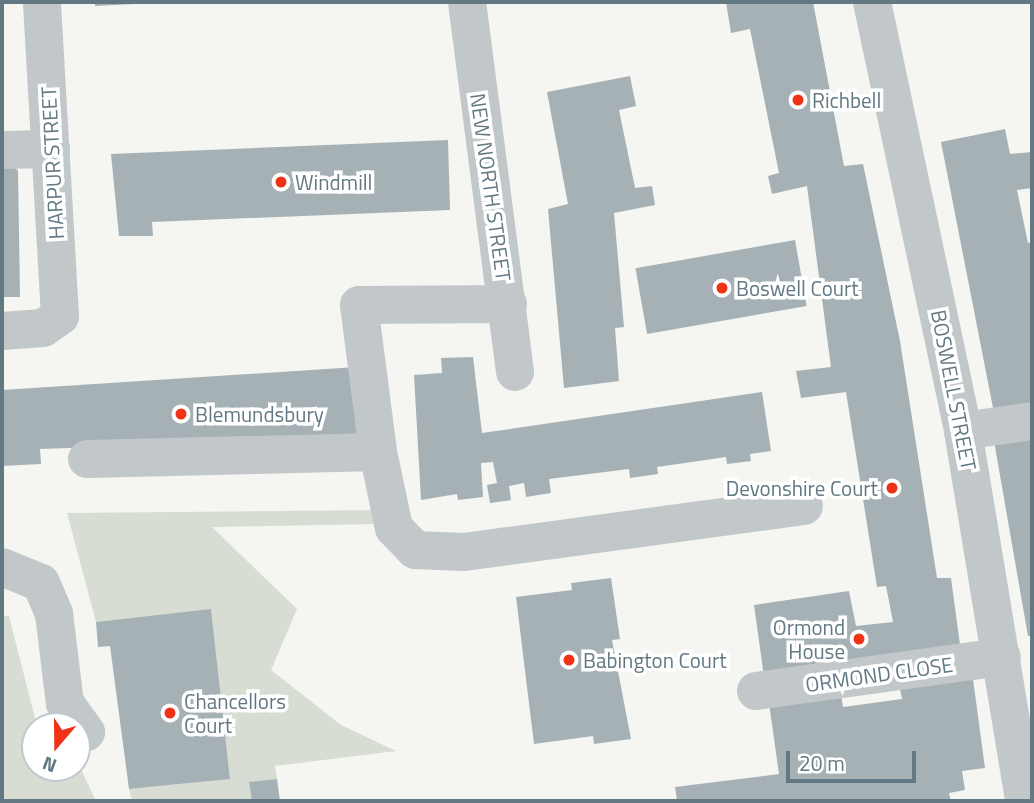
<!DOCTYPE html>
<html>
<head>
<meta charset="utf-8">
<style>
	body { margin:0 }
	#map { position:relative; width:1034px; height:803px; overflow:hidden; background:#f5f5f1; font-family:"Titillium Web",sans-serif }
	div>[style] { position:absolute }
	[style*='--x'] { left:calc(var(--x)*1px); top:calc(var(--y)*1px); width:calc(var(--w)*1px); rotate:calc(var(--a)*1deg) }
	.green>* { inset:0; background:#d7ddd2 }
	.building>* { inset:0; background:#a6b1b5; transform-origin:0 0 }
	.minor>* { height:38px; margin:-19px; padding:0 19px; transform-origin:19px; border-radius:19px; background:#c2c7c9 }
	.dots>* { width:19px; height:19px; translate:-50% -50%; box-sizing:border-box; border:4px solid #fff; border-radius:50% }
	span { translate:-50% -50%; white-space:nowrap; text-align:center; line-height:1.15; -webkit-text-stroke:7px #fff; paint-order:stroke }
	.poi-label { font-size:21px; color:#627984 }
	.left { translate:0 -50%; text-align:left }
	.right { translate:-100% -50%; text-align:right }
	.street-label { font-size:21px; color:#627984 }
	.frame { position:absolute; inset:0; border:4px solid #627984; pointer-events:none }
	.north { position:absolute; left:21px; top:712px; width:70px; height:70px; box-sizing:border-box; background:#fff; border:2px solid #c0c9ce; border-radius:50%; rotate:200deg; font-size:19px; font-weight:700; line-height:28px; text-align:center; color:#627984 }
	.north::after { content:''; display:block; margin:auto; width:24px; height:32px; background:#f03216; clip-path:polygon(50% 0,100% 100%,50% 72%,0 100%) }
	.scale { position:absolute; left:786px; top:751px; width:130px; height:32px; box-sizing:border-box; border:4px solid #627984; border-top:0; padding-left:9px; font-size:21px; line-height:24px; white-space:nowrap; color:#627984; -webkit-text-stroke:5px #fff; paint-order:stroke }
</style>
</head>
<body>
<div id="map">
	<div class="green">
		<i style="clip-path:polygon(376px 510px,375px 524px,212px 527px,297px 609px,271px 670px,341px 725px,396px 751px,275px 766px,277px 779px,249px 782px,252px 801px,132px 801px,129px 789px,230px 779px,211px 610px,96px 622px,67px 513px)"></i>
		<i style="clip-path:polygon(2px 616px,9px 616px,37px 726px,35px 768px,77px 768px,77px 761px,96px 801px,2px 801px)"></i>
	</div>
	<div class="building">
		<i style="clip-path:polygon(95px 2px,135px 2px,135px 4px,95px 6px)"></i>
		<i style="clip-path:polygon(726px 2px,813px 2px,844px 166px,863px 164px,900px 341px,937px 578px,951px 578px,961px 652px,764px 677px,754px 605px,849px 591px,856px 626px,893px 622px,886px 586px,877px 587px,846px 392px,801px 398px,796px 371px,831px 367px,807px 186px,772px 194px,768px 176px,779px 173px,750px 29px,731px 33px)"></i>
		<i style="clip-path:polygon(630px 76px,636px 106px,619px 110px,635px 188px,652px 186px,655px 205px,614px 213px,624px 327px,615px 328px,619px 381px,564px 388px,548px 209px,568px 204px,547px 92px)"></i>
		<i style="clip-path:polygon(1005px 129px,1010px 154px,1032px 152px,1032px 188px,1017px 190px,1028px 243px,1032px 242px,1032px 412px,995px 418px,941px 142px)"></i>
		<i style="clip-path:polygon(448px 140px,450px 210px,152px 222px,153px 236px,119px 236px,111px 154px)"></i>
		<i style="clip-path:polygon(11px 162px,18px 171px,20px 297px,2px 297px,2px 163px)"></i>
		<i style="left:795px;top:240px;width:67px;height:162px;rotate:80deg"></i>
		<i style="clip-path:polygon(473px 357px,482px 433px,762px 392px,771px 451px,750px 454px,751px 461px,727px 464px,726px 457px,657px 467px,658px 474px,630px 478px,629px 469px,549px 479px,551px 493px,526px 497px,524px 483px,509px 486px,511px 500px,490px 503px,487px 485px,497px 483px,493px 462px,481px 463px,483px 497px,458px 500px,457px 494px,421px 500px,414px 375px,442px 373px,441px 358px)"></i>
		<i style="clip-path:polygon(357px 367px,362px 438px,40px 449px,41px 464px,2px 466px,2px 390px)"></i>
		<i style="clip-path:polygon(1032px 434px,1032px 636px,1028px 636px,994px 441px)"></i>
		<i style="clip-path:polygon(611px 578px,620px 639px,612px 640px,631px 739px,594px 744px,593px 736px,534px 744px,516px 597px,572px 590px,571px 583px)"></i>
		<i style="clip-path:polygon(211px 609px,230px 779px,129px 789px,110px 646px,98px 647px,96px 622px)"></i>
		<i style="clip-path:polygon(973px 679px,985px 768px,962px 771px,965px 790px,949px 793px,951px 801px,677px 801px,675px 787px,779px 774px,769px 703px,841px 695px,843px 707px,902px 699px,900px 689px)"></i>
		<i style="clip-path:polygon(277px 779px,280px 801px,252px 801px,249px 782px)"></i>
	</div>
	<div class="minor">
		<i style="--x:467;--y:2;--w:373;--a:82.6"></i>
		<i style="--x:872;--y:2;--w:439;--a:78"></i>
		<i style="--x:963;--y:431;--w:375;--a:80.6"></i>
		<i style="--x:2;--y:150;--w:49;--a:-1.2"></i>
		<i style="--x:508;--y:304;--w:149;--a:179.6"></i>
		<i style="--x:359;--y:305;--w:148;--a:82.6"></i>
		<i style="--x:378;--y:452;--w:78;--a:78.1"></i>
		<i style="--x:394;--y:528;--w:30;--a:46"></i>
		<i style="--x:415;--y:550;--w:49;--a:2.3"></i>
		<i style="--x:464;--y:552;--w:343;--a:-7.7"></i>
		<i style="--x:2;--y:331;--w:41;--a:-4.2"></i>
		<i style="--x:43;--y:328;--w:21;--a:-35"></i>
		<i style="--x:60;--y:316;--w:315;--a:-93.3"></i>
		<i style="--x:963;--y:431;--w:70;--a:-8.2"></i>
		<i style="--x:87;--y:459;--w:291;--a:-1.4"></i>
		<i style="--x:2;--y:567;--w:42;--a:22.3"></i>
		<i style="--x:41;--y:583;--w:34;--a:67"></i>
		<i style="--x:54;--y:614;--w:90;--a:83"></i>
		<i style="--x:65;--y:703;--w:36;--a:54"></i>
		<i style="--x:756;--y:691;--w:248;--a:-7.9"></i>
	</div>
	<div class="dots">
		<i style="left:798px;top:100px;background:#f03216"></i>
		<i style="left:281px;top:182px;background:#f03216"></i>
		<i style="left:722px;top:288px;background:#f03216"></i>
		<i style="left:181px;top:414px;background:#f03216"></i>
		<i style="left:892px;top:488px;background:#f03216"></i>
		<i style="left:859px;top:639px;background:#f03216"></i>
		<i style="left:569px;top:660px;background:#f03216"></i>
		<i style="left:170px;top:713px;background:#f03216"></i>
	</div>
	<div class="poi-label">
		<span class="left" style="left:812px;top:100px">Richbell</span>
		<span class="left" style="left:295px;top:182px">Windmill</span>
		<span class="left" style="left:736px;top:288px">Boswell Court</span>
		<span class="left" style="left:195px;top:414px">Blemundsbury</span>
		<span class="right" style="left:878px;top:488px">Devonshire Court</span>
		<span class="right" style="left:845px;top:639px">Ormond<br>House</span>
		<span class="left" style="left:583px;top:660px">Babington Court</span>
		<span class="left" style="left:184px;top:713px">Chancellors<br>Court</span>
	</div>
	<div class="street-label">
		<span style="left:52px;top:163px;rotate:-93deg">HARPUR STREET</span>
		<span style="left:491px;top:187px;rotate:82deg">NEW NORTH STREET</span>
		<span style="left:954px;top:390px;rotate:79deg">BOSWELL STREET</span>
		<span style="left:879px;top:674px;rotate:-8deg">ORMOND CLOSE</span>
	</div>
	<div class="frame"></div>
	<div class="north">N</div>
	<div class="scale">20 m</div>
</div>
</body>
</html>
